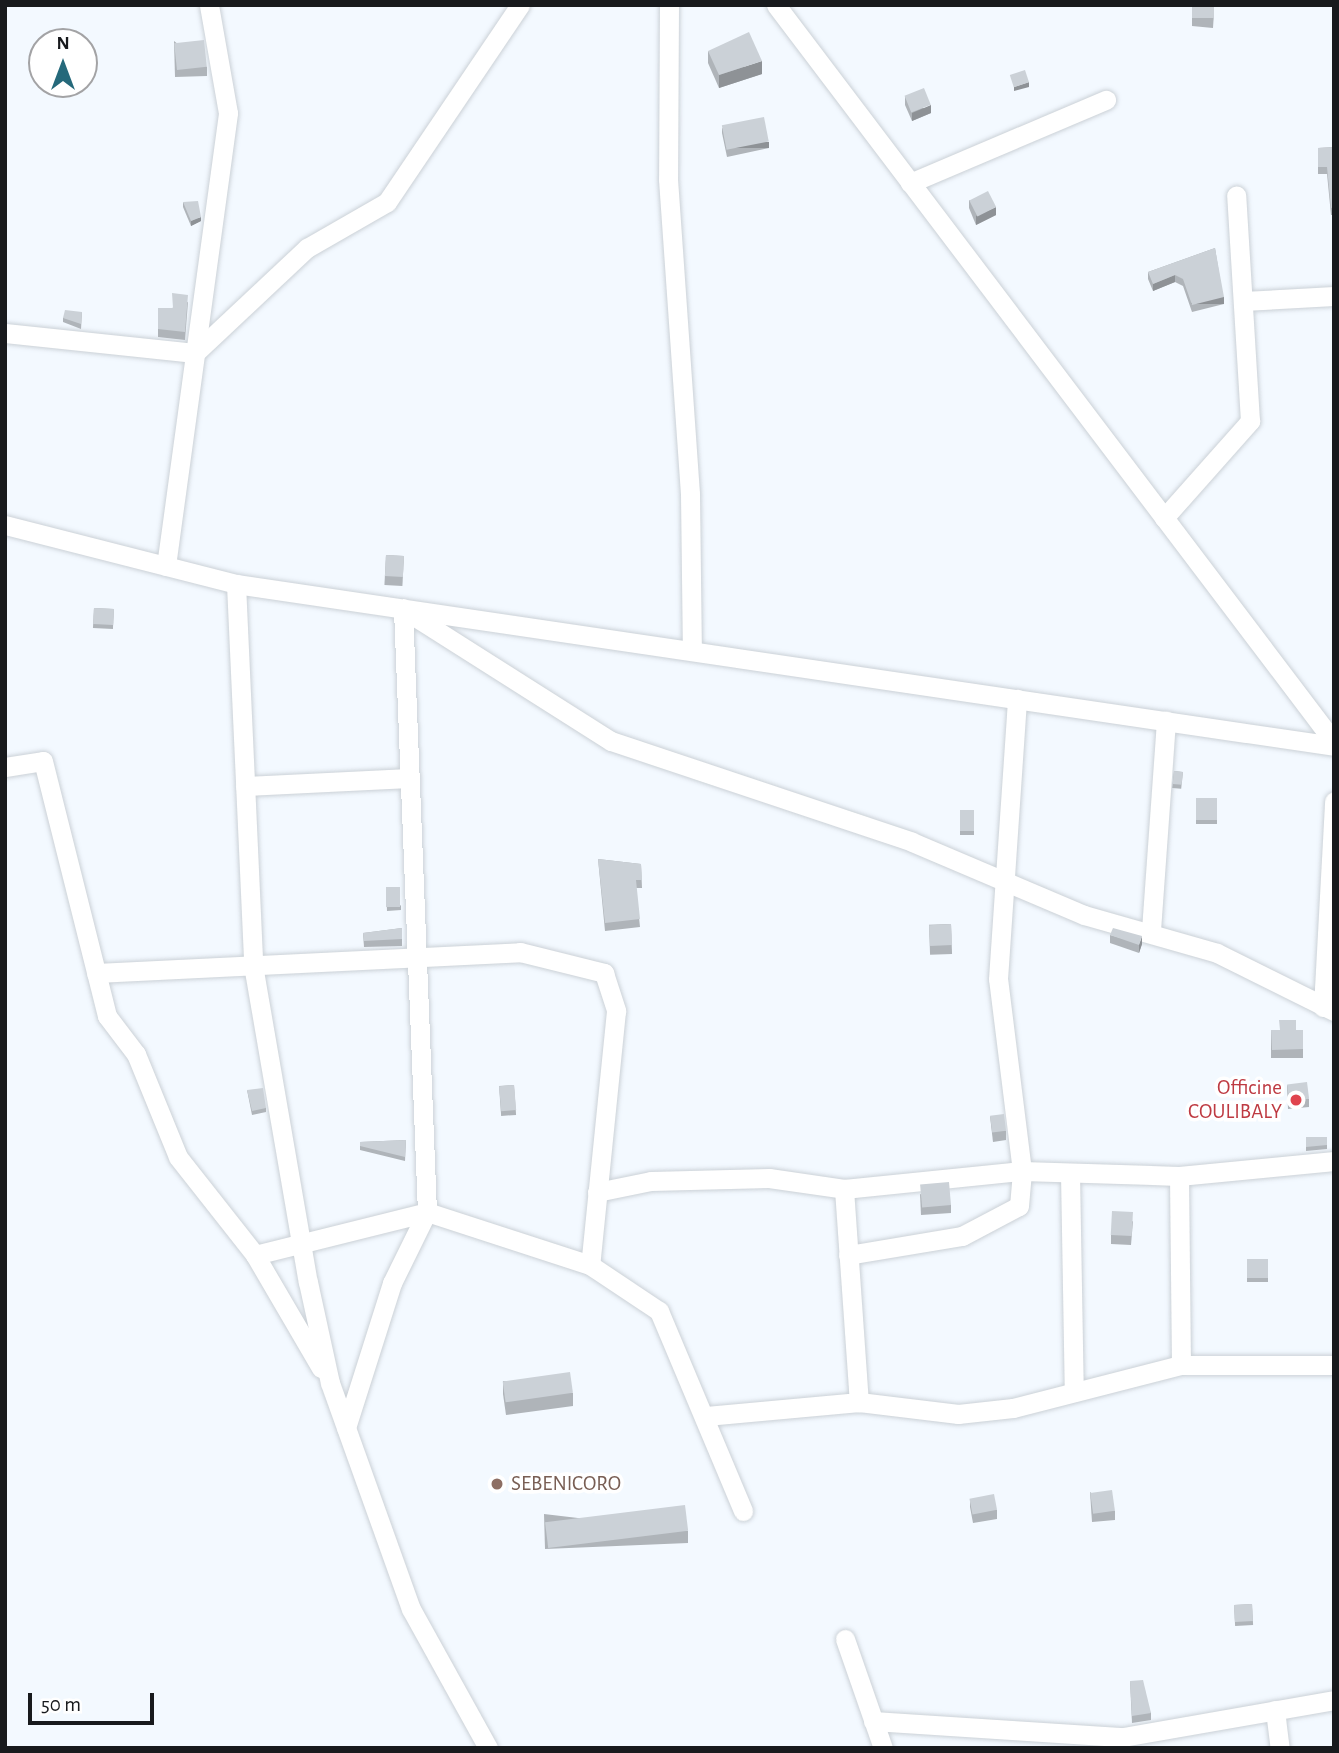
<!DOCTYPE html>
<html>
<head>
<meta charset="utf-8">
<style>
	body { margin:0 }
	#map { position:relative; width:1339px; height:1753px; overflow:hidden; background:#f3f9ff; font-family:"Alegreya Sans",sans-serif }
	div>[style] { position:absolute }
	[style*='--x'] { left:calc(var(--x)*1px); top:calc(var(--y)*1px); width:calc(var(--w)*1px); rotate:calc(var(--a)*1deg) }
	.roads { filter:drop-shadow(0 0 2px #cbd1d7) drop-shadow(0 0 2px #cbd1d7) }
	.street>* { height:19px; margin:-9.5px; padding:0 9.5px; transform-origin:9.5px; border-radius:9.5px; background:#fff }
	.wall>* { inset:0; background:#afb4b9; transform-origin:0 0 }
	.shaded-wall>* { inset:0; background:#8e9296; transform-origin:0 0 }
	.building>* { inset:0; background:#cbd1d7; transform-origin:0 0 }
	.dots>* { width:19px; height:19px; translate:-50% -50%; box-sizing:border-box; border:4px solid #fff; border-radius:50% }
	span { translate:-50% -50%; white-space:nowrap; text-align:center; line-height:1.15; -webkit-text-stroke:7px #fff; paint-order:stroke }
	.health-label { font-size:21px; color:#be3a42 }
	.right { translate:-100% -50%; text-align:right }
	.education-label { font-size:21px; color:#785e54 }
	.left { translate:0 -50%; text-align:left }
	.frame { position:absolute; inset:0; border:7px solid #181a1d; pointer-events:none }
	.north { position:absolute; left:28px; top:28px; width:70px; height:70px; box-sizing:border-box; background:#fff; border:2px solid #a3a3a5; border-radius:50%; rotate:0deg; font-size:19px; font-weight:700; line-height:28px; text-align:center; color:#181a1d }
	.north::after { content:''; display:block; margin:auto; width:24px; height:32px; background:#25697b; clip-path:polygon(50% 0,100% 100%,50% 72%,0 100%) }
	.scale { position:absolute; left:28px; top:1693px; width:126px; height:32px; box-sizing:border-box; border:4px solid #181a1d; border-top:0; padding-left:9px; font-size:21px; line-height:24px; white-space:nowrap; color:#181a1d; -webkit-text-stroke:5px #fff; paint-order:stroke }
</style>
</head>
<body>
<div id="map">
	<div class="roads">
		<div class="street">
			<i style="--x:669;--y:5;--w:174;--a:90.3"></i>
			<i style="--x:668;--y:179;--w:316;--a:86"></i>
			<i style="--x:690;--y:494;--w:157;--a:89.3"></i>
			<i style="--x:776;--y:5;--w:924;--a:52.87"></i>
			<i style="--x:910;--y:183;--w:213;--a:-23"></i>
			<i style="--x:1243;--y:301;--w:91;--a:-3.1"></i>
			<i style="--x:5;--y:333;--w:191;--a:6"></i>
			<i style="--x:195;--y:353;--w:154;--a:-43.2"></i>
			<i style="--x:307;--y:248;--w:92;--a:-29.9"></i>
			<i style="--x:387;--y:202;--w:238;--a:-56"></i>
			<i style="--x:1164;--y:518;--w:130;--a:-48.4"></i>
			<i style="--x:1250;--y:421;--w:226;--a:-93.5"></i>
			<i style="--x:5;--y:525;--w:238;--a:14.3"></i>
			<i style="--x:236;--y:584;--w:1110;--a:8.39"></i>
			<i style="--x:166;--y:566;--w:457;--a:-82.2"></i>
			<i style="--x:228;--y:113;--w:110;--a:-100"></i>
			<i style="--x:236;--y:584;--w:381;--a:87.4"></i>
			<i style="--x:253;--y:965;--w:322;--a:80.2"></i>
			<i style="--x:308;--y:1282;--w:103;--a:77.7"></i>
			<i style="--x:330;--y:1383;--w:240;--a:70.3"></i>
			<i style="--x:411;--y:1609;--w:159;--a:61"></i>
			<i style="--x:409;--y:613;--w:239;--a:32.4"></i>
			<i style="--x:611;--y:741;--w:317;--a:18.5"></i>
			<i style="--x:912;--y:842;--w:187;--a:23"></i>
			<i style="--x:1084;--y:915;--w:138;--a:15.9"></i>
			<i style="--x:1217;--y:953;--w:131;--a:26.4"></i>
			<i style="--x:5;--y:767;--w:38;--a:-9"></i>
			<i style="--x:43;--y:761;--w:263;--a:75.9"></i>
			<i style="--x:107;--y:1016;--w:48;--a:52.7"></i>
			<i style="--x:136;--y:1054;--w:111;--a:67.8"></i>
			<i style="--x:178;--y:1157;--w:125;--a:51.8"></i>
			<i style="--x:255;--y:1255;--w:131;--a:59.7"></i>
			<i style="--x:245;--y:786;--w:165;--a:-2.8"></i>
			<i style="--x:1151;--y:930;--w:210;--a:-85.9"></i>
			<i style="--x:96;--y:973;--w:425;--a:-2.8"></i>
			<i style="--x:520;--y:952;--w:87;--a:14"></i>
			<i style="--x:604;--y:973;--w:40;--a:72"></i>
			<i style="--x:616;--y:1011;--w:255;--a:95.8"></i>
			<i style="--x:1323;--y:1007;--w:206;--a:-86.9"></i>
			<i style="--x:1070;--y:1173;--w:219;--a:89"></i>
			<i style="--x:1179;--y:1176;--w:189;--a:89.4"></i>
			<i style="--x:844;--y:1189;--w:214;--a:86"></i>
			<i style="--x:597;--y:1192;--w:55;--a:-11.5"></i>
			<i style="--x:651;--y:1181;--w:118;--a:-1.5"></i>
			<i style="--x:769;--y:1178;--w:76;--a:8.3"></i>
			<i style="--x:844;--y:1189;--w:179;--a:-5.8"></i>
			<i style="--x:1022;--y:1171;--w:157;--a:1.8"></i>
			<i style="--x:1179;--y:1176;--w:156;--a:-5.5"></i>
			<i style="--x:255;--y:1255;--w:177;--a:-14"></i>
			<i style="--x:427;--y:1212;--w:171;--a:18"></i>
			<i style="--x:590;--y:1265;--w:83;--a:33.7"></i>
			<i style="--x:659;--y:1311;--w:217;--a:67.2"></i>
			<i style="--x:848;--y:1255;--w:116;--a:-9.5"></i>
			<i style="--x:962;--y:1236;--w:64;--a:-27.8"></i>
			<i style="--x:1019;--y:1206;--w:35;--a:-85"></i>
			<i style="--x:1022;--y:1171;--w:193;--a:-97.1"></i>
			<i style="--x:998;--y:979;--w:281;--a:-86.1"></i>
			<i style="--x:706;--y:1416;--w:154;--a:-5.2"></i>
			<i style="--x:859;--y:1402;--w:100;--a:6.9"></i>
			<i style="--x:958;--y:1414;--w:55;--a:-6.2"></i>
			<i style="--x:1013;--y:1408;--w:173;--a:-14.4"></i>
			<i style="--x:1181;--y:1365;--w:153;--a:0"></i>
			<i style="--x:346;--y:1428;--w:152;--a:-72.4"></i>
			<i style="--x:392;--y:1283;--w:79;--a:-63.8"></i>
			<i style="--x:427;--y:1212;--w:604;--a:-92.28"></i>
			<i style="--x:845;--y:1639;--w:115;--a:70.8"></i>
			<i style="--x:1275;--y:1710;--w:38;--a:83"></i>
			<i style="--x:873;--y:1721;--w:251;--a:3.7"></i>
			<i style="--x:1123;--y:1737;--w:214;--a:-9.9"></i>
		</div>
	</div>
	<div class="wall">
		<i style="clip-path:polygon(1214px 13px,1213px 28px,1192px 26px,1192px 18px)"></i>
		<i style="clip-path:polygon(174px 41px,207px 67px,207px 76px,175px 77px)"></i>
		<i style="clip-path:polygon(708px 51px,762px 74px,719px 88px,708px 63px)"></i>
		<i style="clip-path:polygon(905px 96px,931px 113px,912px 121px,905px 105px)"></i>
		<i style="clip-path:polygon(722px 128px,769px 148px,727px 157px,722px 133px)"></i>
		<i style="clip-path:polygon(1334px 147px,1334px 215px,1331px 215px,1327px 174px,1318px 174px,1318px 148px)"></i>
		<i style="clip-path:polygon(969px 200px,996px 215px,976px 225px,969px 208px)"></i>
		<i style="clip-path:polygon(183px 202px,201px 221px,191px 226px,183px 207px)"></i>
		<i style="clip-path:polygon(1215px 248px,1224px 304px,1192px 312px,1183px 286px,1175px 282px,1153px 291px,1148px 279px,1148px 272px)"></i>
		<i style="clip-path:polygon(188px 302px,185px 340px,158px 337px,158px 308px,172px 308px)"></i>
		<i style="clip-path:polygon(82px 312px,81px 329px,63px 322px,63px 318px)"></i>
		<i style="left:386px;top:555px;width:18px;height:30px;rotate:3deg"></i>
		<i style="left:94px;top:608px;width:20px;height:20px;rotate:3deg"></i>
		<i style="left:1174px;top:771px;width:9px;height:17px;rotate:6deg"></i>
		<i style="left:1217px;top:798px;width:26px;height:21px;rotate:90deg"></i>
		<i style="left:960px;top:810px;width:14px;height:25px"></i>
		<i style="clip-path:polygon(598px 859px,641px 864px,642px 888px,636px 888px,640px 927px,605px 931px)"></i>
		<i style="clip-path:polygon(386px 887px,401px 906px,401px 910px,387px 911px)"></i>
		<i style="left:951px;top:924px;width:30px;height:22px;rotate:88deg"></i>
		<i style="clip-path:polygon(402px 928px,402px 946px,364px 947px,363px 933px)"></i>
		<i style="clip-path:polygon(1110px 935px,1142px 944px,1139px 953px,1110px 943px)"></i>
		<i style="left:1271px;top:1030px;width:32px;height:28px"></i>
		<i style="left:514px;top:1085px;width:30px;height:15px;rotate:86deg"></i>
		<i style="clip-path:polygon(1287px 1085px,1309px 1099px,1309px 1107px,1288px 1109px)"></i>
		<i style="clip-path:polygon(247px 1090px,266px 1108px,266px 1112px,252px 1115px)"></i>
		<i style="clip-path:polygon(990px 1116px,1006px 1131px,1006px 1140px,993px 1142px)"></i>
		<i style="clip-path:polygon(1306px 1137px,1327px 1137px,1327px 1149px,1306px 1151px)"></i>
		<i style="clip-path:polygon(406px 1140px,405px 1161px,360px 1150px,360px 1142px)"></i>
		<i style="clip-path:polygon(920px 1194px,951px 1205px,951px 1213px,921px 1215px)"></i>
		<i style="clip-path:polygon(1133px 1221px,1131px 1245px,1111px 1244px,1111px 1235px)"></i>
		<i style="left:1247px;top:1259px;width:21px;height:23px"></i>
		<i style="clip-path:polygon(503px 1381px,573px 1393px,573px 1406px,506px 1415px,503px 1394px)"></i>
		<i style="clip-path:polygon(1090px 1492px,1115px 1511px,1115px 1520px,1092px 1522px)"></i>
		<i style="clip-path:polygon(970px 1499px,997px 1510px,997px 1519px,973px 1523px,970px 1507px)"></i>
		<i style="clip-path:polygon(544px 1514px,688px 1531px,688px 1543px,545px 1549px)"></i>
		<i style="left:1252px;top:1604px;width:21px;height:18px;rotate:87deg"></i>
		<i style="clip-path:polygon(1130px 1681px,1151px 1713px,1151px 1720px,1132px 1723px)"></i>
	</div>
	<div class="shaded-wall">
		<i style="clip-path:polygon(762px 61px,762px 74px,719px 88px,719px 75px)"></i>
		<i style="clip-path:polygon(1029px 82px,1029px 87px,1014px 91px,1014px 87px)"></i>
		<i style="clip-path:polygon(931px 105px,931px 113px,912px 121px,912px 113px)"></i>
		<i style="left:769px;top:142px;width:6px;height:43px;rotate:90deg"></i>
		<i style="clip-path:polygon(996px 207px,996px 215px,976px 225px,976px 216px)"></i>
		<i style="clip-path:polygon(201px 217px,201px 221px,191px 226px,191px 221px)"></i>
		<i style="clip-path:polygon(1175px 275px,1175px 282px,1153px 291px,1153px 284px)"></i>
		<i style="left:1224px;top:297px;width:7px;height:33px;rotate:90deg"></i>
		<i style="clip-path:polygon(1142px 936px,1142px 944px,1139px 953px,1139px 945px)"></i>
	</div>
	<div class="building">
		<i style="left:1192px;top:5px;width:22px;height:13px"></i>
		<i style="clip-path:polygon(749px 32px,762px 61px,719px 75px,708px 51px)"></i>
		<i style="left:204px;top:40px;width:27px;height:30px;rotate:84deg"></i>
		<i style="left:1025px;top:70px;width:13px;height:16px;rotate:72deg"></i>
		<i style="left:924px;top:88px;width:18px;height:21px;rotate:68deg"></i>
		<i style="left:764px;top:117px;width:25px;height:43px;rotate:79deg"></i>
		<i style="clip-path:polygon(1334px 147px,1334px 207px,1331px 208px,1327px 167px,1318px 167px,1318px 148px)"></i>
		<i style="left:988px;top:191px;width:18px;height:21px;rotate:63deg"></i>
		<i style="clip-path:polygon(198px 201px,201px 217px,191px 221px,183px 202px)"></i>
		<i style="clip-path:polygon(1215px 248px,1224px 297px,1192px 305px,1183px 279px,1175px 275px,1153px 284px,1148px 272px)"></i>
		<i style="clip-path:polygon(172px 293px,188px 295px,185px 332px,158px 329px,158px 308px,173px 308px)"></i>
		<i style="clip-path:polygon(65px 310px,82px 312px,81px 324px,63px 318px)"></i>
		<i style="left:386px;top:555px;width:18px;height:21px;rotate:3deg"></i>
		<i style="left:94px;top:608px;width:20px;height:16px;rotate:3deg"></i>
		<i style="left:1174px;top:771px;width:9px;height:13px;rotate:6deg"></i>
		<i style="left:1217px;top:798px;width:22px;height:21px;rotate:90deg"></i>
		<i style="left:960px;top:810px;width:14px;height:21px"></i>
		<i style="clip-path:polygon(598px 859px,641px 864px,642px 880px,636px 880px,640px 919px,605px 923px)"></i>
		<i style="left:386px;top:887px;width:14px;height:20px"></i>
		<i style="left:951px;top:924px;width:21px;height:22px;rotate:87deg"></i>
		<i style="clip-path:polygon(402px 928px,402px 939px,364px 941px,363px 933px)"></i>
		<i style="clip-path:polygon(1113px 928px,1142px 936px,1139px 945px,1110px 935px)"></i>
		<i style="clip-path:polygon(1279px 1020px,1296px 1020px,1296px 1030px,1303px 1030px,1303px 1049px,1272px 1050px,1271px 1030px,1280px 1030px)"></i>
		<i style="left:1307px;top:1082px;width:17px;height:20px;rotate:83deg"></i>
		<i style="left:514px;top:1085px;width:25px;height:15px;rotate:85deg"></i>
		<i style="clip-path:polygon(263px 1088px,266px 1108px,252px 1111px,247px 1090px)"></i>
		<i style="left:1004px;top:1114px;width:17px;height:14px;rotate:83deg"></i>
		<i style="clip-path:polygon(1306px 1137px,1327px 1137px,1327px 1145px,1306px 1147px)"></i>
		<i style="clip-path:polygon(406px 1140px,405px 1157px,360px 1146px,360px 1142px)"></i>
		<i style="left:949px;top:1182px;width:23px;height:29px;rotate:85deg"></i>
		<i style="left:1112px;top:1211px;width:21px;height:24px;rotate:3deg"></i>
		<i style="left:1247px;top:1259px;width:21px;height:19px"></i>
		<i style="left:570px;top:1372px;width:21px;height:68px;rotate:82deg"></i>
		<i style="left:1112px;top:1490px;width:21px;height:22px;rotate:82deg"></i>
		<i style="left:994px;top:1494px;width:16px;height:25px;rotate:79deg"></i>
		<i style="left:685px;top:1505px;width:26px;height:141px;rotate:83deg"></i>
		<i style="left:1252px;top:1604px;width:17px;height:18px;rotate:87deg"></i>
		<i style="clip-path:polygon(1143px 1680px,1151px 1713px,1132px 1716px,1130px 1681px)"></i>
	</div>
	<div class="dots">
		<i style="left:1296px;top:1100px;background:#e0444e"></i>
		<i style="left:497px;top:1484px;background:#8d6e63"></i>
	</div>
	<div class="health-label">
		<span class="right" style="left:1282px;top:1100px">Officine<br>COULIBALY</span>
	</div>
	<div class="education-label">
		<span class="left" style="left:511px;top:1484px">SEBENICORO</span>
	</div>
	<div class="frame"></div>
	<div class="north">N</div>
	<div class="scale">50 m</div>
</div>
</body>
</html>
